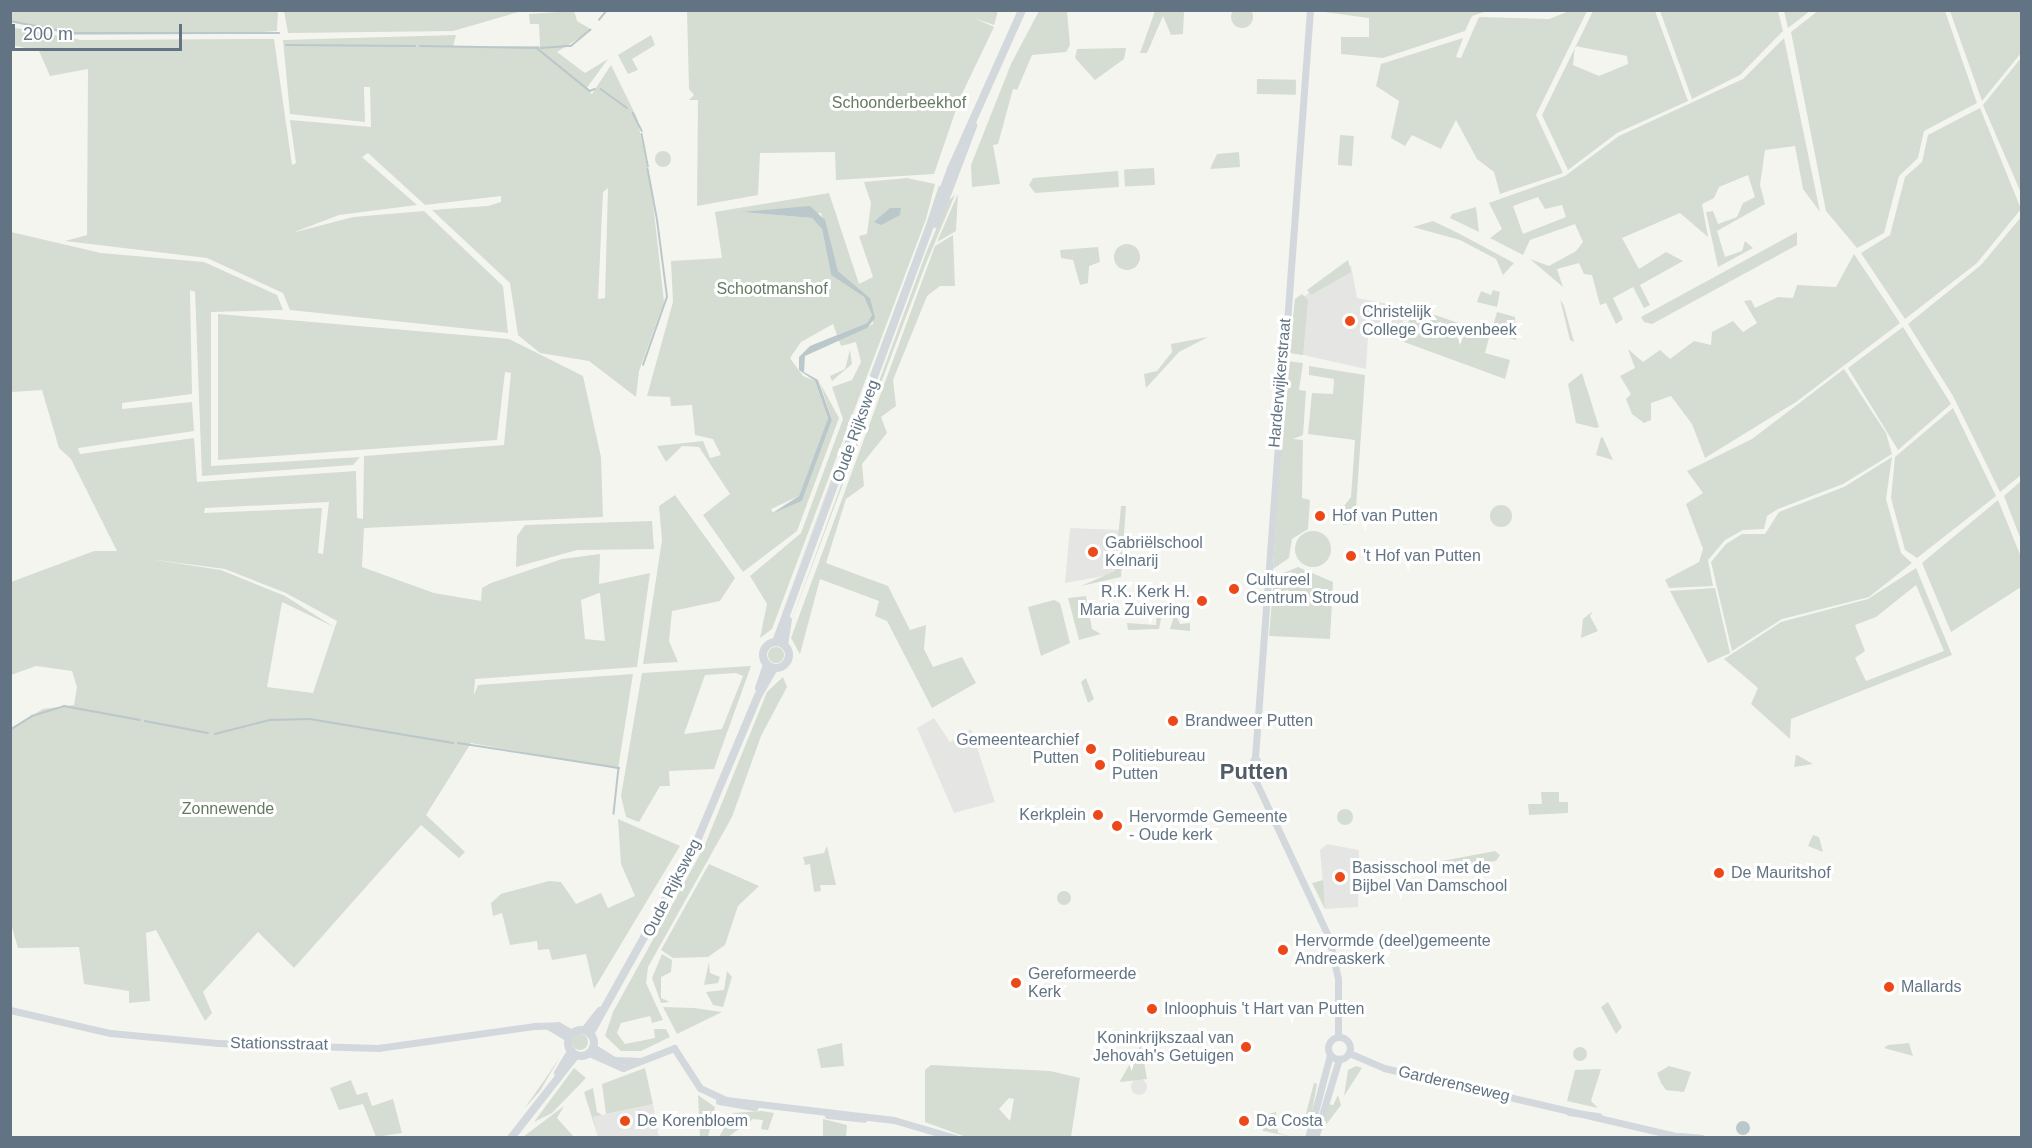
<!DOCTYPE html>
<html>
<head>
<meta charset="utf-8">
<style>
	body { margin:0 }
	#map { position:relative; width:2032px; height:1148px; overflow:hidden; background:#f5f5f0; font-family:Helvetica,sans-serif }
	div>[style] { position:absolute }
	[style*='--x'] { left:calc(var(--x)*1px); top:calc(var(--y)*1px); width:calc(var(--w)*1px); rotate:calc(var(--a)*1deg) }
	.built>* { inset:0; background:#e5e6e4 }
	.round { border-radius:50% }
	.green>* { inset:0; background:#d5dcd1; transform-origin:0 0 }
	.water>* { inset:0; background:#bac7cb }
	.stream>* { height:1.5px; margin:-0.75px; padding:0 0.75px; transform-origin:0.75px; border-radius:0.75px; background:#bac7cb }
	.secondary>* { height:7px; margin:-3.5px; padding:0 3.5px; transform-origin:3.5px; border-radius:3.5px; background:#d3d8dc }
	.secondary>.ring { margin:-3.5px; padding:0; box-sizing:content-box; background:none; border:7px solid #d3d8dc; border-radius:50% }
	.primary>* { height:8px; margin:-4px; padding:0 4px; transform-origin:4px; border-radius:4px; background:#d3d8dc }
	.primary>.ring { margin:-4px; padding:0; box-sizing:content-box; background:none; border:8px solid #d3d8dc; border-radius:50% }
	.dots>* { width:16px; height:16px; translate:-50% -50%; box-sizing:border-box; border:3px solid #fff; border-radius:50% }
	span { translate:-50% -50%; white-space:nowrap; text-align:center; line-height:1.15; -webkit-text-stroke:6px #fff; paint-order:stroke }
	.park-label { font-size:16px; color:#667a61 }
	.poi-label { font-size:16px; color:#627483 }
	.left { translate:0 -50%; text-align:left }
	.right { translate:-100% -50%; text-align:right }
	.street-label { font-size:16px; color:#627483 }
	.district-label { font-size:22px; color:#505d67; font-weight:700 }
	.frame { position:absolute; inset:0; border:12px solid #627483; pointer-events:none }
	.scale { position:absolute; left:12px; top:24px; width:170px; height:27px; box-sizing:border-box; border:3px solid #627483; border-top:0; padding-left:8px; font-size:18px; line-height:21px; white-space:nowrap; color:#627483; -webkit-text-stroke:4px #fff; paint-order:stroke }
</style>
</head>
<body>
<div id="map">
	<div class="built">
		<i style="clip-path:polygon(1351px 265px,1357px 298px,1405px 307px,1401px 337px,1368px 336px,1366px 369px,1294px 353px,1300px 299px)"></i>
		<i style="clip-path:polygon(1070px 528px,1124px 530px,1120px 573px,1065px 583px)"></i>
		<i style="clip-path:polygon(934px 718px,950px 742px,971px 729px,995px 802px,954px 813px,917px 728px)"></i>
		<i style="clip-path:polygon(1327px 844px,1359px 850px,1358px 907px,1325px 909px,1320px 850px)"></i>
		<i class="round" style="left:1131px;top:1079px;width:16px;height:16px"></i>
		<i style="clip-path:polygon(653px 1104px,659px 1137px,598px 1137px,593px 1117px)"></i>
	</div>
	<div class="green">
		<i class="round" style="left:1231px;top:6px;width:22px;height:22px"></i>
		<i style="clip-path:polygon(1572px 10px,1587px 11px,1536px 115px,1563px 173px,1500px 194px,1494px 172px,1477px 159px,1456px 120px,1441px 149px,1412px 135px,1405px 146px,1391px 138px,1399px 101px,1376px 86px,1381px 64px,1463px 38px,1456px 57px,1461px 58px,1479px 17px,1549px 19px)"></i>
		<i style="clip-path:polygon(1819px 10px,1945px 11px,1977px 103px,1924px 131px,1918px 158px,1899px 176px,1884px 233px,1857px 248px,1826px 211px,1791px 32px)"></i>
		<i style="clip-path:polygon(278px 11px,277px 31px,228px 34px,73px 35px,10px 22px,11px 10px)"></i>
		<i style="clip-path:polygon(284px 11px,284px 10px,522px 11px,453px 31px,288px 33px)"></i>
		<i style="clip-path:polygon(evenodd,574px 11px,577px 21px,592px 30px,557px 52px,585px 73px,608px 59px,586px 89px,592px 94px,611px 65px,637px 118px,651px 185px,664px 302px,639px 371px,636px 397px,589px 361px,540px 353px,518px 335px,510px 283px,432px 210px,488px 206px,501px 202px,501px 196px,425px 205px,368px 153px,362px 157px,417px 205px,339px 215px,292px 233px,353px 217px,424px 211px,503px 286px,508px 333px,290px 310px,283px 293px,207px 258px,65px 241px,87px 235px,88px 69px,50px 76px,39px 51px,11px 45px,11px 27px,81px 40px,274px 39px,292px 165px,296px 163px,290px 120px,371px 127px,370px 87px,364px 87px,365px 122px,290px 114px,283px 40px,456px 35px,453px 47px,540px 46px,539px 24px,530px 24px,529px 14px,574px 11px,608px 188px,605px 298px,598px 299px,603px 192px,608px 188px)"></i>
		<i style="clip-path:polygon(998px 11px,994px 25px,974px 18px,994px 27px,960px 98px,934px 174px,836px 180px,835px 152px,760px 153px,758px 195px,697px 206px,698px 100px,689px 100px,694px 95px,689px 89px,687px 11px)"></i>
		<i style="clip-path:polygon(1039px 11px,1067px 11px,1070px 45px,1066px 52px,1032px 55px,1017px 90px,1013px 89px,998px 144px,993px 145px,1000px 184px,972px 187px,971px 165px,1011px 64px)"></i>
		<i style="clip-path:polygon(1155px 11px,1184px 11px,1183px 34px,1171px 35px,1163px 16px,1147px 53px,1140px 53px)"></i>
		<i style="clip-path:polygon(1317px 11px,1317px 10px,1487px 11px,1472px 16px,1465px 31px,1383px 58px,1341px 54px,1341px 37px,1369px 37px,1369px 18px)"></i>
		<i style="clip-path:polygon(evenodd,1593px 11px,1655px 11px,1688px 101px,1617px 133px,1568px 170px,1542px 115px,1593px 11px,1575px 46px,1627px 56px,1628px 64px,1599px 76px,1573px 65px,1575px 46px)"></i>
		<i style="clip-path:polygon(1660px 11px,1778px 11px,1783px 31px,1740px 75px,1692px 99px)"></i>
		<i style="clip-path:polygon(1784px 11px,1784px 10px,1810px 11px,1788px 28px)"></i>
		<i style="clip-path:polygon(1950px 11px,2021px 11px,2021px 53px,1982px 101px)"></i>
		<i style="clip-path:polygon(651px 35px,655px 45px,632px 59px,638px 70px,628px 74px,618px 55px)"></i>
		<i style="clip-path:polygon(evenodd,1784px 38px,1820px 212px,1803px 189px,1795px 146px,1765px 150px,1760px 185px,1765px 204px,1717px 231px,1725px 257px,1742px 251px,1745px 241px,1753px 248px,1718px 267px,1706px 212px,1713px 211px,1718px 224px,1737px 217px,1743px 203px,1755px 197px,1748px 175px,1719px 187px,1714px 198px,1702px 204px,1708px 237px,1680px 213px,1622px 238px,1639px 269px,1666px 252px,1683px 261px,1640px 285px,1650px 305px,1644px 308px,1633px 287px,1613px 298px,1623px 319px,1616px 324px,1606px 303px,1600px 305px,1592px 275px,1584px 274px,1579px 263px,1557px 269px,1563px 287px,1530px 259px,1549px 266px,1576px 251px,1583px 242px,1575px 224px,1530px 240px,1523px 255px,1490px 238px,1502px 229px,1489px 203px,1565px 176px,1619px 136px,1743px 79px,1784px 38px,1538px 197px,1545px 209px,1562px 205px,1566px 217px,1523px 234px,1513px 206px,1538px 197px)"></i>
		<i style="clip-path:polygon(1126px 48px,1124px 59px,1095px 80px,1075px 58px,1077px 49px)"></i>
		<i style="clip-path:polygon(2021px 58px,2021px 193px,1983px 105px)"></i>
		<i style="left:1257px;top:79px;width:39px;height:15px;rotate:1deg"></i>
		<i style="clip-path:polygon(1980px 108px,2021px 209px,1977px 263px,1905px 319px,1861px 253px,1890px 235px,1905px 177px,1922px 162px,1928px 135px)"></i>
		<i style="left:1340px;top:135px;width:14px;height:30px;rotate:4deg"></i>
		<i class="round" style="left:655px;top:151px;width:16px;height:16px"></i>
		<i style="clip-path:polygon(1239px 152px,1240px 167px,1210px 169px,1217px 154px)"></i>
		<i style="left:1154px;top:168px;width:17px;height:30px;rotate:87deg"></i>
		<i style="clip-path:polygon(1118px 171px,1119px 187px,1035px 193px,1029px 185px,1033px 178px)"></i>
		<i style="clip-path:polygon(907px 178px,935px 184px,926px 219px,772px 629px,760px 638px,767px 604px,750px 576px,801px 533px,843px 419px,832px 387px,852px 380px,861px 362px,856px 342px,841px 346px,838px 338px,873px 324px,870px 298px,838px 271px,821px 213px,742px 212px,812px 218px,822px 229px,831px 275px,864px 297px,872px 315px,867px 323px,837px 335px,833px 324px,801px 342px,790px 358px,803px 376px,815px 381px,828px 418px,799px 496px,771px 509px,773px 513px,802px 501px,832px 420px,820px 383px,839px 418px,797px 531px,743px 572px,703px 515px,730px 494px,699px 447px,682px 446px,666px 462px,657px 446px,703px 441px,710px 458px,721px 455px,713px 439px,695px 435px,692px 405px,671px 406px,670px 397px,647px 396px,673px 302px,671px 261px,722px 258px,715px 212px,829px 193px,859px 284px,873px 277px,859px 236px,867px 234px,871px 203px,864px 182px)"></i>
		<i style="clip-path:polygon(939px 185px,941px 189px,776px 627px,926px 225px)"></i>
		<i style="clip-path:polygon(958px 194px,956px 231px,937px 242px,953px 205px)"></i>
		<i style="clip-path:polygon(955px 195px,927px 261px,788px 630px,926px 253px,948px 201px)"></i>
		<i style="clip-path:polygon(1476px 207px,1479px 232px,1450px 218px,1452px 214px)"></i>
		<i style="clip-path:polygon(2021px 217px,2021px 475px,2000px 492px,1953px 396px,1908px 324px,1981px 265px)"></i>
		<i style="clip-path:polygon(1433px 221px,1458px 233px,1514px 263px,1503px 275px,1496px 259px,1460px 240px,1413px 227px)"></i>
		<i style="clip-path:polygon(evenodd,11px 232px,101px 253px,204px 262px,277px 295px,283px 310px,211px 312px,211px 466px,360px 457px,353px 465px,202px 476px,195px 292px,190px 290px,192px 394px,122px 403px,122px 409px,192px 402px,194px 431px,78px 448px,80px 454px,194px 438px,197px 482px,356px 471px,357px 518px,363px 519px,364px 456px,504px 445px,511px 373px,505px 372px,497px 440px,218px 460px,218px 314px,509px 339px,583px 376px,601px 457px,603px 517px,364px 528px,362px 567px,434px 593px,481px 601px,482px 588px,491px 583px,562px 559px,600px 554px,599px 584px,650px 573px,637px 667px,475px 679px,474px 695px,478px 685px,633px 674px,618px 769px,471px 743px,426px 815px,465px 852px,459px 858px,421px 825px,294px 968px,258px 932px,203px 992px,212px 1013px,205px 1021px,156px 930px,146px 933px,150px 1001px,129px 1003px,129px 991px,84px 984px,79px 947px,18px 948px,11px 924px,11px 728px,43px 709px,74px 705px,77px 687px,72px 671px,36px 666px,11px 675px,11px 582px,94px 551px,117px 551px,71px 459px,59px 448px,42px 390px,11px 392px,11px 232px,329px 502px,323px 554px,318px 553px,322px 508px,204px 513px,205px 508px,329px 502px,11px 232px,149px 559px,225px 569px,286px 593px,337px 621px,313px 693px,267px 687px,282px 602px,334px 627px,285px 596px,221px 570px,149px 559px,11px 232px,599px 593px,600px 593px,605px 641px,585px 639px,581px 600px,599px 593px)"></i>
		<i style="clip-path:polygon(1797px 232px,1797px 245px,1652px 324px,1644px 322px,1641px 317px)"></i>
		<i style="clip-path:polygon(953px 235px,955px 286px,940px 286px,927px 296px,893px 380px,896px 406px,881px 417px,887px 433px,862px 464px,864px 486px,846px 499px,826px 563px,888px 586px,910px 630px,926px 625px,924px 649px,933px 667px,962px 657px,976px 683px,932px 708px,887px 621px,875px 616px,879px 601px,820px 579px,800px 654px,791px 638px,935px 246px)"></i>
		<i class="round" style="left:1114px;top:244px;width:26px;height:26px"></i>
		<i style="clip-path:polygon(1098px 247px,1100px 262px,1089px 266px,1088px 283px,1080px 285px,1073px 260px,1061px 258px,1060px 250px)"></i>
		<i style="clip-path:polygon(1854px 254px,1900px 323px,1796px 402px,1705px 458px,1692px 424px,1671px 396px,1651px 403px,1651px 420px,1644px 423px,1632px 414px,1626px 399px,1631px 394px,1620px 376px,1635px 368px,1628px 349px,1643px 362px,1660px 350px,1670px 359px,1694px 341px,1711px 345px,1712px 332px,1733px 321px,1743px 332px,1757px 323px,1744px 301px,1751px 300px,1755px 308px,1778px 297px,1793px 298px,1797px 285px,1836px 287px)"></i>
		<i style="clip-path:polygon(1348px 260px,1351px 272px,1311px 295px,1307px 290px)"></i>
		<i style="clip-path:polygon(1493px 290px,1500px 292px,1497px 307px,1477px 302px,1481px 291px,1491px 295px)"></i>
		<i style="clip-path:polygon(1302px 294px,1308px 300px,1303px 355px,1289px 353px,1295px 299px)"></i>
		<i style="clip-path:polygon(1560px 299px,1564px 306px,1574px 342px,1570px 340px)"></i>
		<i style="clip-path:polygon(1412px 307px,1490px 334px,1485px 353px,1510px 360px,1505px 379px,1404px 342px)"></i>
		<i style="clip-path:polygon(1497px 312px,1515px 317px,1516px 340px,1491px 333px)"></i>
		<i style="clip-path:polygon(1903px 327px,1951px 404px,1898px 450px,1848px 368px)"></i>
		<i style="clip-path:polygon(1208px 337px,1179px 352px,1146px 388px,1144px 374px,1157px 371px,1172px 352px,1171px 344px)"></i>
		<i style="clip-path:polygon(850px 350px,852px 364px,832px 381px,830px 376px,845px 369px)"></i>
		<i style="clip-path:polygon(1287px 361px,1303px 363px,1299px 390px,1306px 391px,1303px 435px,1293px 439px,1303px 440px,1302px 498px,1310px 500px,1308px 529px,1292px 539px,1289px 558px,1273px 569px)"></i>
		<i style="clip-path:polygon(1309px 366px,1365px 375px,1355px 523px,1343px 525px,1344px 506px,1351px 497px,1355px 440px,1308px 434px,1312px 393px,1333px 394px,1334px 379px,1309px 375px)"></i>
		<i style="clip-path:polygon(1844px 369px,1886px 433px,1892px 454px,1843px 484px,1778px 509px,1767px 516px,1764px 529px,1743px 530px,1725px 540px,1708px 560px,1713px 586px,1669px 588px,1665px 580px,1699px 562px,1703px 549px,1686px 504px,1703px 493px,1687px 471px,1752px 439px)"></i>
		<i style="clip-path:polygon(1582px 373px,1599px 427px,1596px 428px,1576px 423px,1568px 384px)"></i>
		<i style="clip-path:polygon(1953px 408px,1996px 496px,1917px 558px,1905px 550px,1891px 498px,1895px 457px)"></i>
		<i style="clip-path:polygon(1601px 437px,1603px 438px,1613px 460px,1596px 455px)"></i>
		<i style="clip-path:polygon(1892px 457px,1886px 499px,1901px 553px,1912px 563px,1869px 597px,1782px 619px,1732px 651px,1711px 562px,1726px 544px,1742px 534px,1765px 534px,1779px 512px,1844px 487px)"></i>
		<i style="clip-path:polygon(2021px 481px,2021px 540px,2004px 496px)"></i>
		<i style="clip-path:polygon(675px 495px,735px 578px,720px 601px,672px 611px,669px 641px,678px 662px,643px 664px,662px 540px,659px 506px)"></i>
		<i style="clip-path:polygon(1998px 500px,2021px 557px,2021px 587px,1951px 632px,1922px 563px)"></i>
		<i class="round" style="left:1490px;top:505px;width:22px;height:22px"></i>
		<i style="clip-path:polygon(1121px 506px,1126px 506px,1121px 577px,1081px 586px,1115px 571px)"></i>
		<i style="clip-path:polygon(652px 521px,654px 549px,577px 550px,516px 567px,517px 536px,525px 525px)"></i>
		<i class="round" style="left:1295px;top:531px;width:36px;height:36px"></i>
		<i style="clip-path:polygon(1298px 567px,1333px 582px,1330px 639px,1269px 636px,1274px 577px)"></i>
		<i style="clip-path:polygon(evenodd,1916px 568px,1952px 655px,1791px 719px,1790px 739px,1751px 704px,1758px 688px,1724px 659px,1781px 622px,1868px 599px,1916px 568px,1916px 585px,1944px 651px,1866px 681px,1855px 658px,1865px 651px,1855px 625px,1876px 617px,1916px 585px)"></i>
		<i style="clip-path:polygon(1715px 588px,1730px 653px,1708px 663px,1670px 591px)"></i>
		<i style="clip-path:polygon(1086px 596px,1092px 629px,1101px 634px,1079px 640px,1068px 598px)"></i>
		<i style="clip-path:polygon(1054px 600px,1060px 603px,1070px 643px,1041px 656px,1028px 607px)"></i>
		<i style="clip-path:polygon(1593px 611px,1590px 616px,1598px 631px,1581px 638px,1583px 619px)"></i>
		<i style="clip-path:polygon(1157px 613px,1162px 613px,1159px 629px,1128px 630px,1127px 623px,1156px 625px)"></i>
		<i style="clip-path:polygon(1175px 613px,1180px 624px,1190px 623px,1190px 631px,1170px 629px)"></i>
		<i class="round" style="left:768px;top:647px;width:16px;height:16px"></i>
		<i style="clip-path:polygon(evenodd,751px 666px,714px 769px,669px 771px,670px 786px,660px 786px,639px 822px,626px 817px,621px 796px,642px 673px,751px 666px,736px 673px,743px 676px,722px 729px,684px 734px,705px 675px,736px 673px)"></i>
		<i style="clip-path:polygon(783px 677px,787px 687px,761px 736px,732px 817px,648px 967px,646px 983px,663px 1020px,652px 1023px,650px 1016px,621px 1023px,617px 1033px,625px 1044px,655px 1038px,654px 1029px,666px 1029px,670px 1037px,641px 1051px,621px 1051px,605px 1036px,613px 1012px,704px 847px,767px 692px)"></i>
		<i style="clip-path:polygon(1086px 678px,1094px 699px,1088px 703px,1081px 682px)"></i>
		<i style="clip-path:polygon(1796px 755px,1799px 756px,1813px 764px,1794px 767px)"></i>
		<i style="clip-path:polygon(1541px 792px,1559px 792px,1559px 802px,1568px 802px,1568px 813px,1529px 815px,1528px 804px,1542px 804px)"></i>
		<i class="round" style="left:1337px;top:809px;width:16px;height:16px"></i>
		<i style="clip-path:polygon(618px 819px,680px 846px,594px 989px,586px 954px,552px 960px,549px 949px,538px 950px,537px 941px,510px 945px,502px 913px,493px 916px,491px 903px,501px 894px,549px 881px,561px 882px,576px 904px,601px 893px,608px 908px,635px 896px,621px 864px)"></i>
		<i style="clip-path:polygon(1813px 835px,1819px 837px,1823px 852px,1808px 846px)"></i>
		<i style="clip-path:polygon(827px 846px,836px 885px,820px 885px,821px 891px,814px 892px,810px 864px,805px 865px,803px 857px,824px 853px)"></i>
		<i style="clip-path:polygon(1495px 851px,1500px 855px,1496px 861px,1368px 875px)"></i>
		<i style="clip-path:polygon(709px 864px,759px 886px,738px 906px,725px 945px,708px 957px,673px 958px,661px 950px)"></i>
		<i style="clip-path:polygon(1323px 880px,1325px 909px,1312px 883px)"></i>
		<i class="round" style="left:1057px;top:891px;width:14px;height:14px"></i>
		<i style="clip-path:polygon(662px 954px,672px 960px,671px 972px,661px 977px,661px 998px,670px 1002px,661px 1003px,652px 978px)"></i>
		<i style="clip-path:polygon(709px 962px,710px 973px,720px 977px,718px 983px,704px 985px)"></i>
		<i style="clip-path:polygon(727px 971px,732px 977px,723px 1007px,713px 1005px,706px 992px,724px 990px)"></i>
		<i style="clip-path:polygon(1608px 1002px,1622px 1027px,1616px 1034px,1601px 1007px)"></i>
		<i style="clip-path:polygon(663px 1007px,694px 1008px,722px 1012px,677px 1034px)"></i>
		<i class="round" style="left:572px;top:1034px;width:16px;height:16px"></i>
		<i style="clip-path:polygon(842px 1043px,844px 1066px,821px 1068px,817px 1049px)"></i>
		<i style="clip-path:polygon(1909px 1043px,1913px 1056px,1884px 1048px,1888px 1045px)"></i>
		<i style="clip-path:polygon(1141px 1045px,1147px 1079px,1121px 1082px,1120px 1081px)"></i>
		<i class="round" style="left:1573px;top:1047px;width:14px;height:14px"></i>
		<i style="clip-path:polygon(560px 1057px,540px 1091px,524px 1109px,543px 1082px)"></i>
		<i style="clip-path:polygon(evenodd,931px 1065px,1050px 1071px,1080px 1078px,1071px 1137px,966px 1137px,925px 1122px,925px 1070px,931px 1065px,1009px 1098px,1014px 1099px,1010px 1121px,999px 1109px,1009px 1098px)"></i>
		<i style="clip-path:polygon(1356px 1066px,1362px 1068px,1344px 1096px,1348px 1070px)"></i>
		<i style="clip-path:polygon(1669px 1066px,1691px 1072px,1684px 1092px,1666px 1090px,1661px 1083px,1657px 1073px)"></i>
		<i style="clip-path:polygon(574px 1068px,586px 1078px,552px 1113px,534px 1122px)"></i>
		<i style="clip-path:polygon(645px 1068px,653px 1104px,606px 1114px,602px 1084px)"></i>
		<i style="clip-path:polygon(1601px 1069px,1591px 1101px,1598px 1108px,1567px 1101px,1575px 1070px)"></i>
		<i style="clip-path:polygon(351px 1080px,357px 1095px,367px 1092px,372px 1106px,393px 1099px,402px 1133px,376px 1137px,363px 1104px,339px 1110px,330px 1088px)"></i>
		<i style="clip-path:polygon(1314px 1083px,1317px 1084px,1310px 1123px,1304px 1121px)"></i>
		<i style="clip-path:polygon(593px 1088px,597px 1112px,602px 1115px,593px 1117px,598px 1137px,584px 1092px)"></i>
		<i style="clip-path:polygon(698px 1095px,715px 1107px,708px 1137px,700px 1137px)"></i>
		<i style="clip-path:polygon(1338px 1095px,1341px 1105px,1316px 1138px,1327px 1104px,1333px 1105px)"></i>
		<i style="clip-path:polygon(564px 1106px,557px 1118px,574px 1137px,523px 1137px)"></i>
		<i style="clip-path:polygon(1276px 1112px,1278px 1133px,1293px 1137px,1263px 1131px,1262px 1116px)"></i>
		<i style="clip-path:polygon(733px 1113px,762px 1111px,774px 1113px,768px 1130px,761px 1129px,763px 1120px,753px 1119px,728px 1137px,719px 1137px)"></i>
		<i style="clip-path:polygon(823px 1119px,847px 1125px,846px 1137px,823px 1136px)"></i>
	</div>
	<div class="water">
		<i style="clip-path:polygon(810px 206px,825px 220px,838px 271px,870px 298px,875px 318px,867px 328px,805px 356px,804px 372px,818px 380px,832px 420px,802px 501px,771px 514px,799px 496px,828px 418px,815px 381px,799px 370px,799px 357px,810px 346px,867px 323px,872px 315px,864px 297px,831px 275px,822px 229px,812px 218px,742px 212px)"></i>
		<i style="clip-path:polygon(890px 208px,901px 208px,900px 215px,881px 225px,874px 222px)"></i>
		<i class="round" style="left:1736px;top:1121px;width:14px;height:14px"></i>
	</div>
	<div class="stream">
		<i style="--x:599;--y:20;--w:13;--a:-51"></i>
		<i style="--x:10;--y:21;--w:64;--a:10.8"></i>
		<i style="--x:73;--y:33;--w:206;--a:0"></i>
		<i style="--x:286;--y:45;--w:129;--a:0.4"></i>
		<i style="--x:420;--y:46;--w:118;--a:1"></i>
		<i style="--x:537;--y:48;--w:68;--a:39.1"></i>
		<i style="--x:590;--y:91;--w:5;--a:-22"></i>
		<i style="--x:541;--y:48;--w:30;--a:-4"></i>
		<i style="--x:571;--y:46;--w:25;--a:-40"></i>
		<i style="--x:601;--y:89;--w:32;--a:36"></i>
		<i style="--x:633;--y:113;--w:20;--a:63"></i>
		<i style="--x:642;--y:134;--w:33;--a:79"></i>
		<i style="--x:648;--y:169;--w:49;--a:79.4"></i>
		<i style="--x:643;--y:365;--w:72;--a:-70.6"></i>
		<i style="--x:667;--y:297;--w:78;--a:-97.4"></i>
		<i style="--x:145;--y:721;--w:64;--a:10.8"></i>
		<i style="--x:10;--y:730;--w:26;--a:-32"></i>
		<i style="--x:32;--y:716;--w:34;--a:-17"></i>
		<i style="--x:64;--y:706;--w:77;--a:10.4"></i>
		<i style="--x:215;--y:734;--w:57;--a:-14.3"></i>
		<i style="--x:270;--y:720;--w:40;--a:-1.4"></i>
		<i style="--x:310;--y:719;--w:145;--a:9.5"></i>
		<i style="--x:458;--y:743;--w:163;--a:8.8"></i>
		<i style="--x:619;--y:768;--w:46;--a:96.2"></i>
	</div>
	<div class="secondary">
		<i style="--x:1255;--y:757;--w:749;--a:-85.79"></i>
		<i style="--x:1255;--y:757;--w:18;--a:117"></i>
		<i style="--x:1247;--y:773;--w:13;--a:45"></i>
		<i style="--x:1255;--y:757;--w:13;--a:58"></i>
		<i style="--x:1262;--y:768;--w:15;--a:113"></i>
		<i style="--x:1256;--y:782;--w:172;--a:64.9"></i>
		<i style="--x:1329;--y:938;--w:42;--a:77.6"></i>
		<i style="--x:1338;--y:979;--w:57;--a:90"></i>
		<i style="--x:10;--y:1010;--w:103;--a:13"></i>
		<i style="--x:110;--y:1033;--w:107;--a:5.3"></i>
		<i style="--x:217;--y:1043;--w:161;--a:1.8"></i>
		<i style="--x:378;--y:1048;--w:159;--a:-8"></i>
		<i style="--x:535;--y:1026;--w:23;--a:-2"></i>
		<i style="--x:558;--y:1025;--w:16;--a:30"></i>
		<i style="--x:548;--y:1026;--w:23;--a:31"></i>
		<i class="ring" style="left:1328px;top:1037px;width:15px;height:15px"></i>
		<i style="--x:593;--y:1047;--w:25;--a:32"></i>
		<i style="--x:614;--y:1060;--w:23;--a:2"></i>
		<i style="--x:589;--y:1053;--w:37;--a:24"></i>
		<i style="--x:623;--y:1068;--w:55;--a:-21.4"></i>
		<i style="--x:674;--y:1048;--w:48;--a:57"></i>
		<i style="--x:700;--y:1088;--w:29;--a:25"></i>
		<i style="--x:726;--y:1100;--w:169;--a:6.8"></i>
		<i style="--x:894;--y:1120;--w:64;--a:16.4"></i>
		<i style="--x:1349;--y:1053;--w:38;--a:23"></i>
		<i style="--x:1384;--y:1068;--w:308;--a:13.1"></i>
		<i style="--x:719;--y:1101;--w:36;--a:10"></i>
		<i style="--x:1569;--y:1112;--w:30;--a:8"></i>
		<i style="--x:828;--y:1115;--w:36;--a:6"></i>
		<i style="--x:1680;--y:1136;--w:21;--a:5"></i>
		<i style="--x:1308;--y:1138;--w:86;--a:-75.2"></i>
		<i style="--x:1315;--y:1138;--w:83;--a:-73.1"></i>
	</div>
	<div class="primary">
		<i style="--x:936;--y:224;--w:105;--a:-69.3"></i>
		<i style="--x:776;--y:642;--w:504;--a:-69.7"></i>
		<i style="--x:951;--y:169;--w:174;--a:-65.9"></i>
		<i class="ring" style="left:763px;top:642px;width:18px;height:18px"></i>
		<i style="--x:784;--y:645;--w:25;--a:-81"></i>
		<i style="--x:759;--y:688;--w:24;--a:-71"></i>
		<i class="ring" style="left:568px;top:1030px;width:18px;height:18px"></i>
		<i style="--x:585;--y:1030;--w:24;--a:-52"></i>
		<i style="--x:590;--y:1034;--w:213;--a:-60.8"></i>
		<i style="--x:694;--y:848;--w:165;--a:-67.2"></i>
		<i style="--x:758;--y:696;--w:32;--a:-60"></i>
		<i style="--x:558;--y:1073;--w:26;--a:-59"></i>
		<i style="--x:511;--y:1138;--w:105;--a:-51.9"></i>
	</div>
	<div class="dots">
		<i style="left:1350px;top:321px;background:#ec4818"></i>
		<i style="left:1320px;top:516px;background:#ec4818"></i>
		<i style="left:1093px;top:552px;background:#ec4818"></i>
		<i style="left:1351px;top:556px;background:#ec4818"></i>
		<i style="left:1234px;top:589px;background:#ec4818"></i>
		<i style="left:1202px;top:601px;background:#ec4818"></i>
		<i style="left:1173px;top:721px;background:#ec4818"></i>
		<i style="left:1091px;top:749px;background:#ec4818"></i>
		<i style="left:1100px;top:765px;background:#ec4818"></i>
		<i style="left:1098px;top:815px;background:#ec4818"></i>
		<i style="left:1117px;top:826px;background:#ec4818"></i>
		<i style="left:1719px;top:873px;background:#ec4818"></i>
		<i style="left:1340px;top:877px;background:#ec4818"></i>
		<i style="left:1283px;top:950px;background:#ec4818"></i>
		<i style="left:1016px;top:983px;background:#ec4818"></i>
		<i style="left:1889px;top:987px;background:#ec4818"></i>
		<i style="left:1152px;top:1009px;background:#ec4818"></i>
		<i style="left:1246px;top:1047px;background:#ec4818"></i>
		<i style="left:625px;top:1121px;background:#ec4818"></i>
		<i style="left:1244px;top:1121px;background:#ec4818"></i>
	</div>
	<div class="park-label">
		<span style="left:899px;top:103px">Schoonderbeekhof</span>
		<span style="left:772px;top:289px">Schootmanshof</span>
		<span style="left:228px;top:809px">Zonnewende</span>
	</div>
	<div class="poi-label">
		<span class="left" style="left:1362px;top:321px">Christelijk<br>College Groevenbeek</span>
		<span class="left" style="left:1332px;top:516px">Hof van Putten</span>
		<span class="left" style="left:1105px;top:552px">Gabriëlschool<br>Kelnarij</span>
		<span class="left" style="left:1363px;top:556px">'t Hof van Putten</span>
		<span class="left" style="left:1246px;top:589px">Cultureel<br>Centrum Stroud</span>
		<span class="right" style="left:1190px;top:601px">R.K. Kerk H.<br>Maria Zuivering</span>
		<span class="left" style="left:1185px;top:721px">Brandweer Putten</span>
		<span class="right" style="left:1079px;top:749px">Gemeentearchief<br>Putten</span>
		<span class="left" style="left:1112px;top:765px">Politiebureau<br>Putten</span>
		<span class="right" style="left:1086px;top:815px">Kerkplein</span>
		<span class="left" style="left:1129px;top:826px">Hervormde Gemeente<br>- Oude kerk</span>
		<span class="left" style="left:1352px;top:877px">Basisschool met de<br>Bijbel Van Damschool</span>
		<span class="left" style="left:1731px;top:873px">De Mauritshof</span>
		<span class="left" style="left:1295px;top:950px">Hervormde (deel)gemeente<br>Andreaskerk</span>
		<span class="left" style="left:1028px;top:983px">Gereformeerde<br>Kerk</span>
		<span class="left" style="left:1901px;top:987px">Mallards</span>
		<span class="left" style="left:1164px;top:1009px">Inloophuis 't Hart van Putten</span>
		<span class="right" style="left:1234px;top:1047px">Koninkrijkszaal van<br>Jehovah's Getuigen</span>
		<span class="left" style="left:637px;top:1121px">De Korenbloem</span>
		<span class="left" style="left:1256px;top:1121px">Da Costa</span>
	</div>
	<div class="street-label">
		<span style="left:1280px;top:383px;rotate:-85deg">Harderwijkerstraat</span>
		<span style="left:856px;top:431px;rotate:-70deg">Oude Rijksweg</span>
		<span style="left:672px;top:888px;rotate:-63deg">Oude Rijksweg</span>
		<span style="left:279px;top:1044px;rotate:1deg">Stationsstraat</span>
		<span style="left:1454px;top:1084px;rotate:13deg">Garderenseweg</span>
	</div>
	<div class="district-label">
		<span style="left:1254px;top:772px">Putten</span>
	</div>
	<div class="frame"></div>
	<div class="scale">200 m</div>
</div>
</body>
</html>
